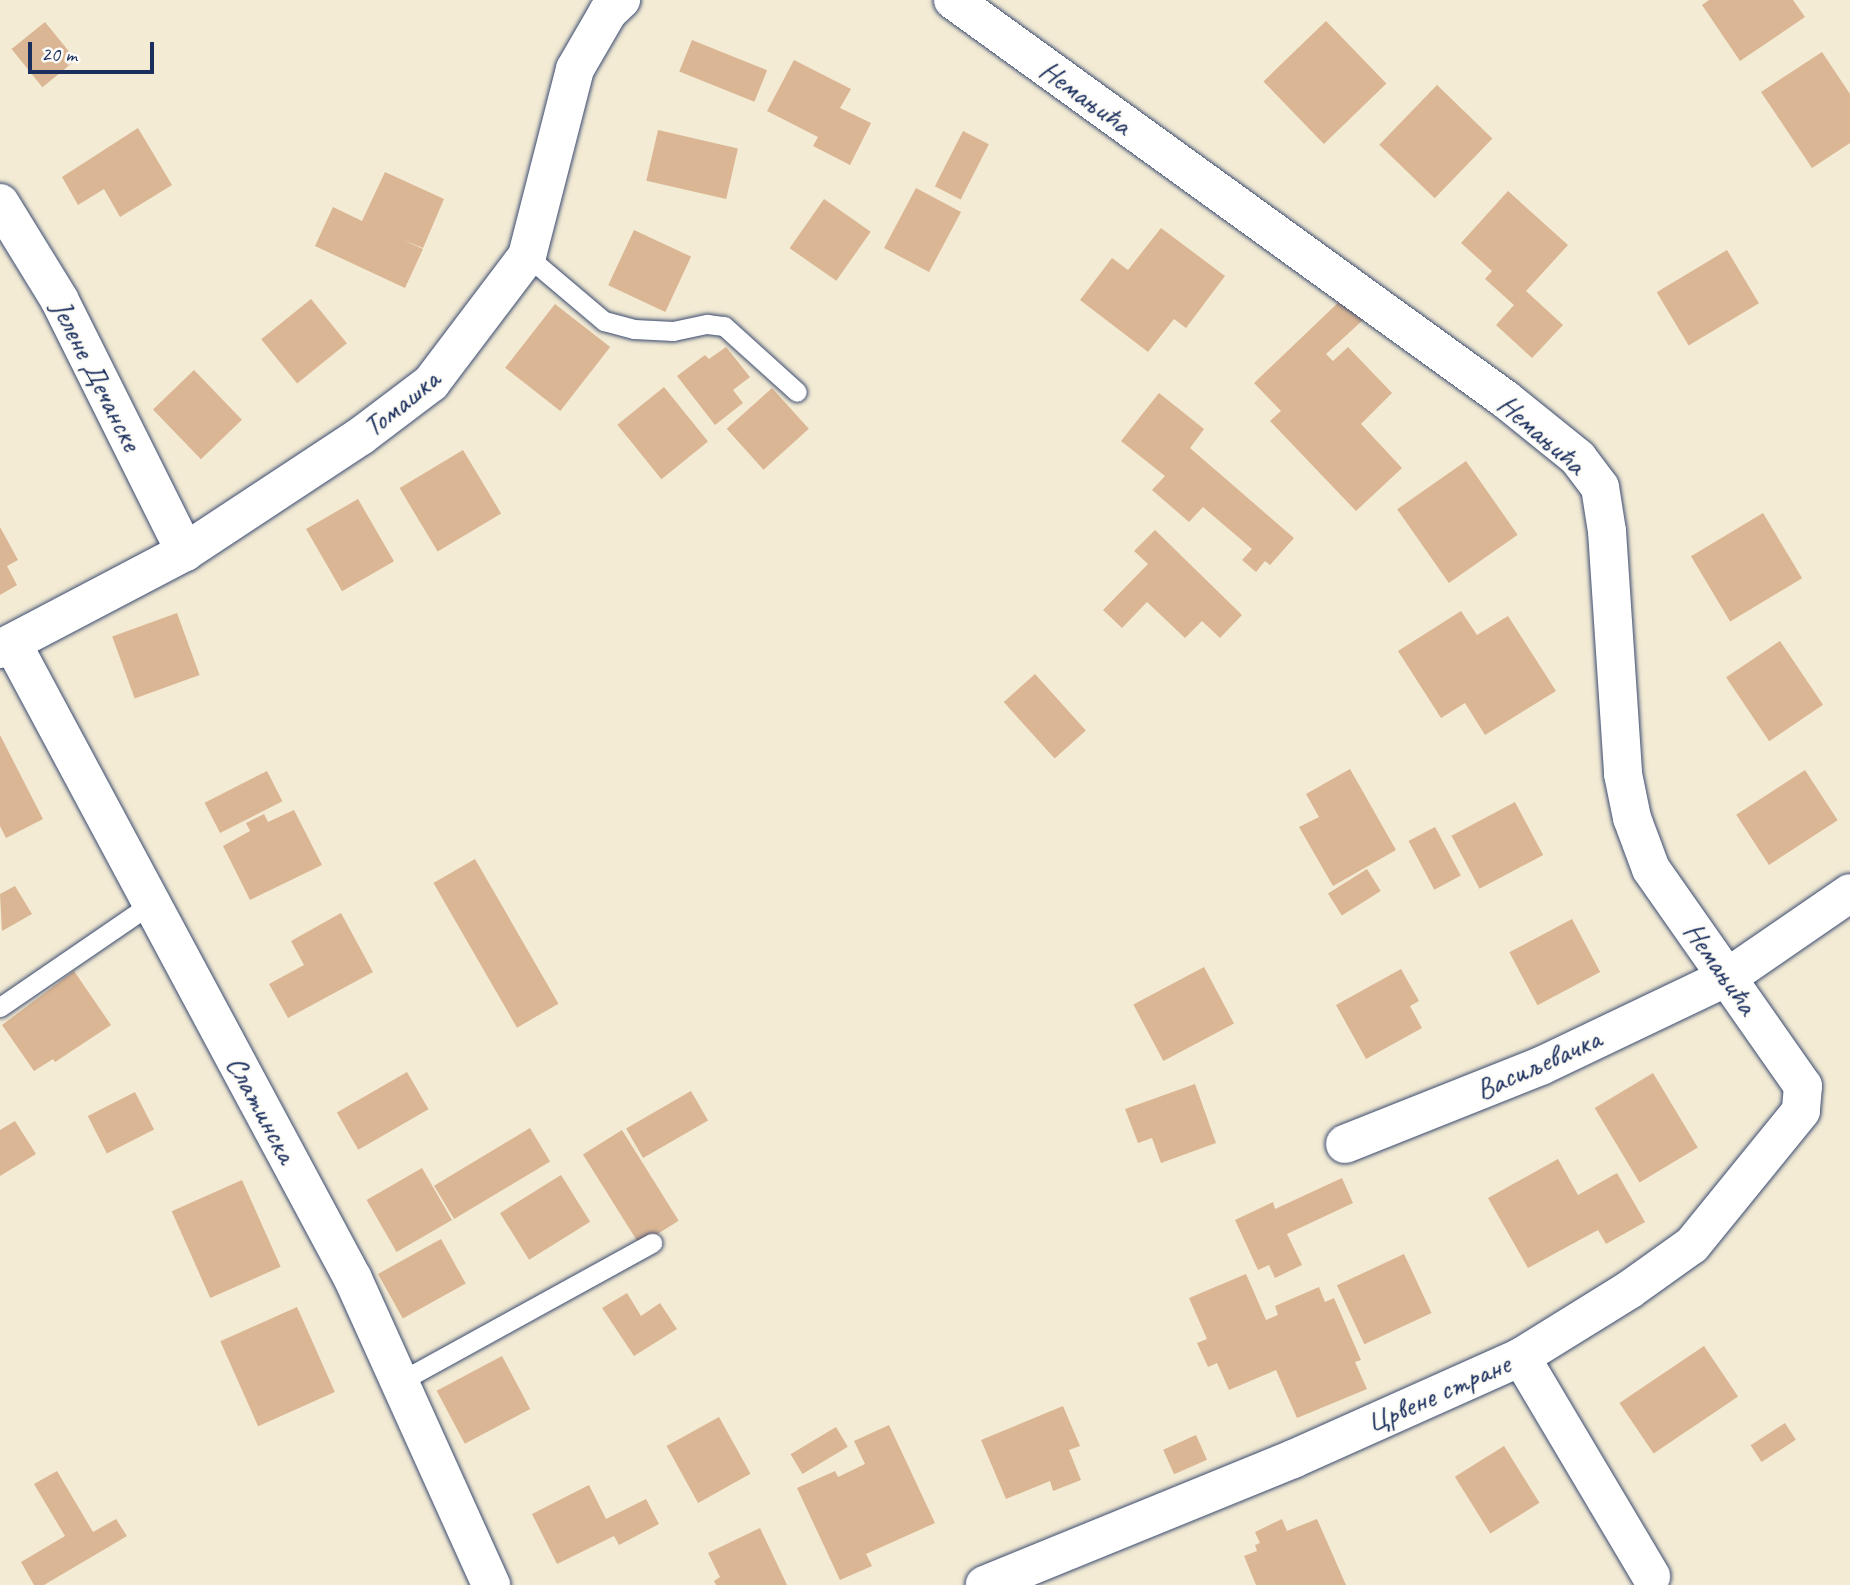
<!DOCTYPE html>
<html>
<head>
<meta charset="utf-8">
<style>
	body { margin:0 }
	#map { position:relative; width:1850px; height:1585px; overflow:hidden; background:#f3ebd4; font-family:Caveat,sans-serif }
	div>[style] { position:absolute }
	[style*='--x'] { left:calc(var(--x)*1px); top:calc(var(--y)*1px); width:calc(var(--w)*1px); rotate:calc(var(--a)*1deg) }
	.building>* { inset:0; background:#dbb694; transform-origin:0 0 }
	.roads { filter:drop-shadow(0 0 2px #3b4b70) drop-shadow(0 0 2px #3b4b70) }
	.lane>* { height:19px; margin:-9.5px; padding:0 9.5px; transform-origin:9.5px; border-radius:9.5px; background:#fff }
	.street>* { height:38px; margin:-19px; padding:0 19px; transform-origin:19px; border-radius:19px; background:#fff }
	span { translate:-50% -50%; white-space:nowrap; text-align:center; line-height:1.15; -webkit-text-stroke:5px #fdfcf7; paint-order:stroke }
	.street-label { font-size:30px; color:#1b2f5e }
	.scale { position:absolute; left:28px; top:42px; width:126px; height:32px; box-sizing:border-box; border:4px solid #1b2f5e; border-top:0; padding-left:9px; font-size:21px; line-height:24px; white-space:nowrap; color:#1b2f5e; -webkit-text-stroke:5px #fdfcf7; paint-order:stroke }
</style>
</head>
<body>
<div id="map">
	<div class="building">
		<i style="clip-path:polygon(1709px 0,1793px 0,1805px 17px,1740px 61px,1702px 5px)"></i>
		<i style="left:1326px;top:21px;width:87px;height:87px;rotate:46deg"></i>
		<i style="left:45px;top:22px;width:49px;height:43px;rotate:51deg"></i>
		<i style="left:692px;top:40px;width:81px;height:34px;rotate:22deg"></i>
		<i style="clip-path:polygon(1822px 52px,1850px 94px,1850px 143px,1812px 168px,1761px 92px)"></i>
		<i style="clip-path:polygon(794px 60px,851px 89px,840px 108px,871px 123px,850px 165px,813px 146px,818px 137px,767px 111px)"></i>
		<i style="left:1437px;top:85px;width:77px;height:83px;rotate:44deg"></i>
		<i style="clip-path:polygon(138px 128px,172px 185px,120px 217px,104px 189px,78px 205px,62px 177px)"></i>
		<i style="left:658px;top:130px;width:82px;height:52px;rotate:13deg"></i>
		<i style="left:963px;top:131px;width:29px;height:62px;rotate:27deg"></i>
		<i style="clip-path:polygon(385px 172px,444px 199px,423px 248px,403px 240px,423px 249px,405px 288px,315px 246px,333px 207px,362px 221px)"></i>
		<i style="left:916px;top:188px;width:51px;height:68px;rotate:28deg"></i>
		<i style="clip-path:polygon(1508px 191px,1568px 245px,1526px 291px,1563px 325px,1532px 358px,1496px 325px,1514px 305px,1485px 279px,1492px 271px,1461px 243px)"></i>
		<i style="left:824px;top:199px;width:57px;height:60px;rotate:35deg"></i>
		<i style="clip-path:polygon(1161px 228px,1225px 276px,1186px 328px,1174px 319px,1148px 352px,1080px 300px,1112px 258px,1128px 270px)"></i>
		<i style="left:634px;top:230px;width:63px;height:61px;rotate:25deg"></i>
		<i style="left:1727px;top:250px;width:62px;height:82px;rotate:59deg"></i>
		<i style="clip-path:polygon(1343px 298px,1364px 319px,1326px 354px,1333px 361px,1348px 347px,1392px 393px,1361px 424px,1402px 468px,1356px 511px,1270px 421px,1281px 411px,1254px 383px)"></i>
		<i style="left:311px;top:299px;width:57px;height:64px;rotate:51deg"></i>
		<i style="left:555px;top:304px;width:70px;height:81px;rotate:38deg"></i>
		<i style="clip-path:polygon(726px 347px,750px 377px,733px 390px,743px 403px,715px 425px,677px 376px,705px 355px,709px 359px)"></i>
		<i style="left:194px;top:370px;width:69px;height:57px;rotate:46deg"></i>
		<i style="left:664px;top:387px;width:70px;height:60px;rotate:51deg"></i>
		<i style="left:772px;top:388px;width:55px;height:61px;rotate:48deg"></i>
		<i style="clip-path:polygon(1159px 393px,1204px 429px,1190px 448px,1294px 538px,1270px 565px,1265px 561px,1256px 572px,1242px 560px,1252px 549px,1203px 507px,1189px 522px,1152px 490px,1165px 476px,1121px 441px)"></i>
		<i style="left:463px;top:450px;width:74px;height:74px;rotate:59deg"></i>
		<i style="left:1466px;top:461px;width:90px;height:84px;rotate:55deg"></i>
		<i style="left:358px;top:499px;width:72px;height:60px;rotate:60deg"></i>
		<i style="left:1763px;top:513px;width:76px;height:84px;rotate:59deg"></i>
		<i style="clip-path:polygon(0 527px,18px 560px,7px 566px,17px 585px,0 595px)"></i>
		<i style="clip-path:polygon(1155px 530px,1242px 615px,1220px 638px,1202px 621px,1185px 638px,1147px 602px,1122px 628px,1103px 610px,1148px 564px,1134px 551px)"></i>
		<i style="clip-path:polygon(1461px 611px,1477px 635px,1508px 616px,1556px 691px,1485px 735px,1465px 703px,1441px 718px,1398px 651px)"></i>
		<i style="left:177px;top:613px;width:66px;height:69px;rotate:70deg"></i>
		<i style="left:1780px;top:641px;width:77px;height:65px;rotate:56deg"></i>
		<i style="left:1035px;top:674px;width:76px;height:42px;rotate:48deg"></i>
		<i style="clip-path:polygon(0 735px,43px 819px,6px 838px,0 826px)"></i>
		<i style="clip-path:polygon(1350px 769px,1396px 850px,1333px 886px,1299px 827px,1319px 817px,1306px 794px)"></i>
		<i style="left:1805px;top:770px;width:60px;height:82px;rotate:57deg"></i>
		<i style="left:267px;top:771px;width:34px;height:70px;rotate:63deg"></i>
		<i style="left:1515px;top:802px;width:60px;height:72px;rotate:62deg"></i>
		<i style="clip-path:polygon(294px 810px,322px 865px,250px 900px,223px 846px,250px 831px,246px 823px,264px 814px,268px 822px)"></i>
		<i style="left:1435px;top:827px;width:55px;height:30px;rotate:62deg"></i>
		<i style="left:475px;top:859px;width:167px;height:48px;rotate:60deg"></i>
		<i style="left:1367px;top:869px;width:26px;height:46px;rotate:58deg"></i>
		<i style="clip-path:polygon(15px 886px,32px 914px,2px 931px,0 894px)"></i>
		<i style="clip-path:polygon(341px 913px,373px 972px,288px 1018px,269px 984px,304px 965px,291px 941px)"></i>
		<i style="left:1572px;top:919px;width:60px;height:71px;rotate:62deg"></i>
		<i style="left:1204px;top:967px;width:64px;height:80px;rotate:62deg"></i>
		<i style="clip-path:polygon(1401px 969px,1419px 1001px,1410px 1006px,1422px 1028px,1366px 1059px,1336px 1005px)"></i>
		<i style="clip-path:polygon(74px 971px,111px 1025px,55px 1062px,53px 1059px,34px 1071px,2px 1025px)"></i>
		<i style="left:407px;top:1072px;width:43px;height:81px;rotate:60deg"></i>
		<i style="left:1653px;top:1073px;width:87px;height:68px;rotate:59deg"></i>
		<i style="clip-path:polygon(1195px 1084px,1216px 1143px,1161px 1163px,1152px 1138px,1138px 1143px,1125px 1109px)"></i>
		<i style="left:691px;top:1091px;width:34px;height:75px;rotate:60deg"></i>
		<i style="left:135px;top:1092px;width:42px;height:53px;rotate:63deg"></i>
		<i style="clip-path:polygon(15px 1121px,36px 1154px,0 1176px,0 1130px)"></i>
		<i style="left:530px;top:1128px;width:39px;height:112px;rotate:59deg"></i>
		<i style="left:622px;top:1130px;width:107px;height:46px;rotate:58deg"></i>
		<i style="clip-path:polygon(1558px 1159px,1578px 1195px,1617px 1173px,1645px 1222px,1606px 1244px,1598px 1230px,1528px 1268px,1488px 1198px)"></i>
		<i style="left:422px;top:1168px;width:60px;height:64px;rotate:60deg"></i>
		<i style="left:561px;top:1175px;width:55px;height:72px;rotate:58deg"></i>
		<i style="clip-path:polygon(1342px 1178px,1353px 1203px,1287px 1234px,1302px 1265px,1275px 1278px,1269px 1265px,1258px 1270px,1235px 1220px,1273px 1202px,1275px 1209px)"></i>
		<i style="left:242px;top:1180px;width:95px;height:77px;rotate:66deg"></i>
		<i style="left:441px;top:1239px;width:51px;height:72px;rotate:61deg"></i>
		<i style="left:1404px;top:1254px;width:65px;height:74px;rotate:65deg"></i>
		<i style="clip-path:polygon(1246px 1274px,1266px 1320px,1278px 1315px,1275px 1306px,1319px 1287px,1325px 1302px,1334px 1298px,1361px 1360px,1355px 1362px,1367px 1389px,1297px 1418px,1276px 1370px,1229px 1390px,1217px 1363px,1208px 1367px,1197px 1343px,1207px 1339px,1189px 1298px)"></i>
		<i style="clip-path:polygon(627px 1293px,641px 1316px,660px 1303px,677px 1329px,634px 1356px,602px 1308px)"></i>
		<i style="left:297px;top:1307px;width:93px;height:84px;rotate:66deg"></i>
		<i style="left:1704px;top:1346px;width:61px;height:102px;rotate:56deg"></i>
		<i style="left:502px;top:1356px;width:60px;height:74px;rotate:62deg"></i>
		<i style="clip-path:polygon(1063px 1406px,1080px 1446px,1069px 1450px,1081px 1480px,1053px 1491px,1050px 1481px,1006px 1499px,981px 1440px)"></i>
		<i style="left:719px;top:1417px;width:65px;height:60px;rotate:61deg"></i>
		<i style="left:1785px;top:1423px;width:20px;height:41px;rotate:57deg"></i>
		<i style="clip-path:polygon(889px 1425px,935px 1523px,866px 1554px,872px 1566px,840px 1580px,797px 1488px,835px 1471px,838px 1477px,865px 1464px,854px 1441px)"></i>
		<i style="left:836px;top:1427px;width:23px;height:53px;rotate:59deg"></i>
		<i style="left:1196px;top:1435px;width:27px;height:36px;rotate:66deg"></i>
		<i style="left:1504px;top:1446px;width:67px;height:58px;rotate:58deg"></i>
		<i style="clip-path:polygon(57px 1471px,93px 1532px,116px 1519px,127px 1536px,44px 1585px,34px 1585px,21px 1562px,65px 1536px,34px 1484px)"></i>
		<i style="clip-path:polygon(589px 1485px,606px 1519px,646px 1499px,659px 1524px,619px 1545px,614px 1536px,557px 1564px,532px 1514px)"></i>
		<i style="clip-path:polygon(1282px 1519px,1287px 1531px,1317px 1519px,1346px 1585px,1256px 1585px,1244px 1556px,1257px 1551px,1255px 1545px,1260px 1543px,1255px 1532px)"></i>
		<i style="clip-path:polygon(760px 1528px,787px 1585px,716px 1585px,714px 1581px,720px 1577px,708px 1553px)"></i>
	</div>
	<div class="roads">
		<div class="lane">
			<i style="--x:527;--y:256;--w:101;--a:40.2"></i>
			<i style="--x:604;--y:321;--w:31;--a:15"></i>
			<i style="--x:634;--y:329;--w:39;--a:3"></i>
			<i style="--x:673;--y:331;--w:35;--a:-12"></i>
			<i style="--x:707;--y:324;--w:17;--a:7"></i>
			<i style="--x:724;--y:326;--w:98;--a:42.1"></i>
			<i style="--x:0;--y:1007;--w:184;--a:-34.4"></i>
			<i style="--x:399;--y:1382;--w:289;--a:-28.8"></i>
		</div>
		<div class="street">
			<i style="--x:953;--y:0;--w:681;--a:35.86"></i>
			<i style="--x:1505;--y:399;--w:94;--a:38.9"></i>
			<i style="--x:1578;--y:458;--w:36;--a:53"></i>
			<i style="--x:1600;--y:487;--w:45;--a:81"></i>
			<i style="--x:1607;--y:531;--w:244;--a:86.2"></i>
			<i style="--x:1623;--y:774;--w:45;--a:78.4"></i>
			<i style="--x:1632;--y:818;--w:54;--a:69.6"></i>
			<i style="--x:1651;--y:869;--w:265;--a:55"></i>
			<i style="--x:1803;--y:1086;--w:25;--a:95"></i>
			<i style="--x:1801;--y:1111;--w:173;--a:129.1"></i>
			<i style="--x:1692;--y:1245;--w:77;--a:144.5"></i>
			<i style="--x:1629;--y:1290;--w:127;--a:148.2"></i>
			<i style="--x:1521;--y:1357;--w:250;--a:155.9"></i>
			<i style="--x:1293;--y:1459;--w:333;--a:157.8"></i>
			<i style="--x:0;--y:203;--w:113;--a:58.4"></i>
			<i style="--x:59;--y:299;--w:283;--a:63.5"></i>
			<i style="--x:12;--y:643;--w:722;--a:61.8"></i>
			<i style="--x:353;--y:1279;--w:336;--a:65.7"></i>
			<i style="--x:0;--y:649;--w:209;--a:-27.7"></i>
			<i style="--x:185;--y:552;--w:211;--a:-33.4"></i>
			<i style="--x:361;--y:436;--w:88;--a:-37.1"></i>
			<i style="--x:431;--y:383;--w:159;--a:-52.9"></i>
			<i style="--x:527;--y:256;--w:193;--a:-75.6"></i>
			<i style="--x:575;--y:69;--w:66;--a:-59.9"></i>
			<i style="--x:608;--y:12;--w:18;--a:-43"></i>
			<i style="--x:1345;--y:1144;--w:211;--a:-21.7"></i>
			<i style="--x:1541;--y:1066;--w:207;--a:-25.5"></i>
			<i style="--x:1728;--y:977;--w:148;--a:-34.5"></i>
			<i style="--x:1521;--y:1357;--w:255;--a:59.3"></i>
		</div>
	</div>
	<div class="street-label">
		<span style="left:1086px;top:97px;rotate:36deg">Немањића</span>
		<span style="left:97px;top:375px;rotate:63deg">Јелене Дечанске</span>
		<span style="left:401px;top:403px;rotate:-39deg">Томашка</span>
		<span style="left:1542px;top:434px;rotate:41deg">Немањића</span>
		<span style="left:1721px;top:968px;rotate:55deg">Немањића</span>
		<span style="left:1538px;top:1064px;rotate:-24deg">Васиљевачка</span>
		<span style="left:262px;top:1109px;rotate:62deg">Слатинска</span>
		<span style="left:1438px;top:1393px;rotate:-24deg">Црвене стране</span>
	</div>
	<div class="scale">20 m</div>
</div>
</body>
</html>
